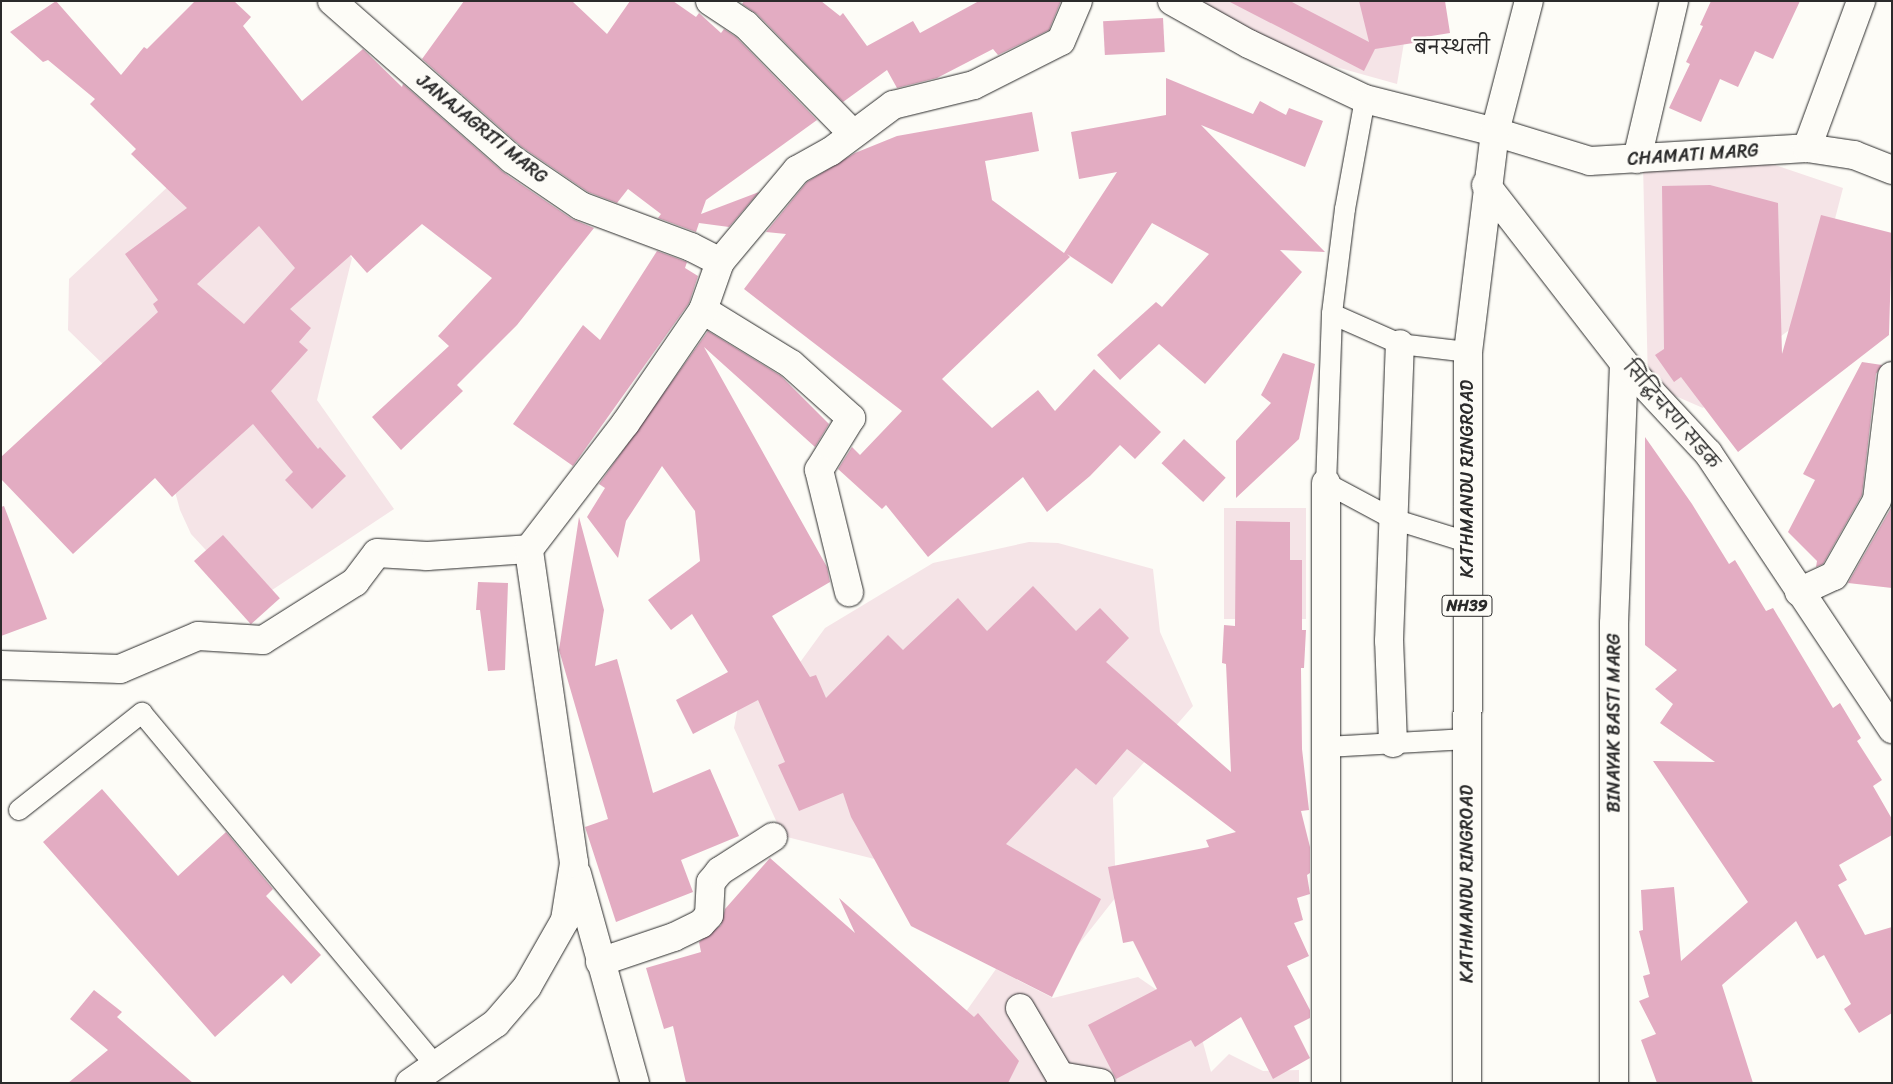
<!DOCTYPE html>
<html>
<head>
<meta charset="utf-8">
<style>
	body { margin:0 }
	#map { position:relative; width:1893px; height:1084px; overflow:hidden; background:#fdfcf7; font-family:Sriracha,"Playpen Sans Deva",sans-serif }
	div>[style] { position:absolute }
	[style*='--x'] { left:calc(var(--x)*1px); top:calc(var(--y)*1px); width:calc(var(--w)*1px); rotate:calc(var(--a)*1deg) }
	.built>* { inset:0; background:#f5e4e7; transform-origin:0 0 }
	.building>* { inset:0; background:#e3acc2; transform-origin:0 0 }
	.roads { filter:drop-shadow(0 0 1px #2b2b2b) drop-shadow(0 0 1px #2b2b2b) }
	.service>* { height:20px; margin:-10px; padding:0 10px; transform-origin:10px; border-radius:10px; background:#fdfcf7 }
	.minor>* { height:28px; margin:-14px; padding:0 14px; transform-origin:14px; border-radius:14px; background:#fdfcf7 }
	.tertiary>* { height:28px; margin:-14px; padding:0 14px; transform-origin:14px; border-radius:14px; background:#fdfcf7 }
	.secondary>* { height:28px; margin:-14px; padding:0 14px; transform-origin:14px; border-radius:14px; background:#fdfcf7 }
	.trunk>* { height:28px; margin:-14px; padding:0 14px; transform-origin:14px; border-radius:14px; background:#fdfcf7 }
	span { translate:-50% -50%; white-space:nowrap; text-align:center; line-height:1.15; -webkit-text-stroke:5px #fdfcf7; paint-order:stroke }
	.shield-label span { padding:1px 4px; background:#fdfcf7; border:1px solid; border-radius:4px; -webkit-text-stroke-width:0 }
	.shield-label { font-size:16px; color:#2b2b2b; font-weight:700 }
	.street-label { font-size:18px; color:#2b2b2b }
	.neighbourhood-label { font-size:19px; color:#2b2b2b }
	.frame { position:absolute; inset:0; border:2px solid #2b2b2b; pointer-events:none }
</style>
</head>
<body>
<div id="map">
	<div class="built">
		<i style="clip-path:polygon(1186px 1px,1411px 1px,1397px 84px,1286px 53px)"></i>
		<i style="clip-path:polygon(234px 125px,352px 258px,317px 400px,394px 509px,254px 602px,191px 534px,180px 510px,154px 414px,68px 330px,69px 279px)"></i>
		<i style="clip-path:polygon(1691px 161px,1775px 165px,1843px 188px,1810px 315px,1766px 347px,1703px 408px,1648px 384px,1643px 164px)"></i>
		<i style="left:1224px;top:508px;width:82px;height:111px"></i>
		<i style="clip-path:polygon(1029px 542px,1058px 543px,1153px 569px,1160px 632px,1193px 706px,1113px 798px,1116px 897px,1049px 982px,926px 872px,783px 836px,734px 728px,743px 680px,779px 674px,801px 661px,825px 628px,933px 563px)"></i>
		<i style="clip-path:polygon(996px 969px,1053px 998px,1138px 977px,1196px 1017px,1211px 1072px,1229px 1054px,1263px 1071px,1299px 1070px,1299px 1083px,942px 1083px,934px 1057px)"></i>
	</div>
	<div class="building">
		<i style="clip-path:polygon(evenodd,56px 1px,121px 75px,144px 47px,147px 49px,195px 1px,234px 1px,251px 17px,243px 26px,302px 101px,363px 49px,402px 87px,403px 84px,503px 172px,572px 219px,594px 228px,517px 325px,457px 385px,463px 391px,401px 450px,372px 417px,449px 346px,438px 336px,492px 278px,422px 224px,367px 273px,351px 255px,290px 309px,311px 328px,299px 342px,308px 350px,271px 391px,318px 449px,320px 447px,346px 476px,312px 509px,285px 480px,293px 472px,253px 424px,172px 497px,155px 478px,73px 554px,1px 479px,1px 457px,158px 312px,153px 304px,158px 300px,125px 254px,187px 208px,131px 154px,136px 149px,90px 104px,95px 99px,48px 60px,43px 62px,10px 32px,56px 1px,259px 226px,295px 268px,244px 324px,197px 284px,259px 226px)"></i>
		<i style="clip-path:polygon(464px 1px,572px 1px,607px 34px,630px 1px,673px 1px,696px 17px,699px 13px,721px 33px,724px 29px,736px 37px,817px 120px,706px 200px,701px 214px,759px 192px,729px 227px,699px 223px,696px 232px,658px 218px,661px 214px,628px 189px,617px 203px,588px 192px,522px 147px,422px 59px)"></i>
		<i style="clip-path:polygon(744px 1px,821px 1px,840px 16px,843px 13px,867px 46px,913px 21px,920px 33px,979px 1px,1061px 1px,1049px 30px,998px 55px,993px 49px,937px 78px,897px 88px,887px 70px,843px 102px,757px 14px,742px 4px)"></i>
		<i style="clip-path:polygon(1228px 1px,1290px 1px,1369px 42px,1359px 1px,1445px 1px,1450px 33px,1425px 37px,1426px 41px,1375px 49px,1364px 71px)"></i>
		<i style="clip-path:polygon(1711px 1px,1800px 1px,1773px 59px,1755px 51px,1738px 87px,1720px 79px,1701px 122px,1669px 108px,1690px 64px,1686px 62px,1703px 26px,1700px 25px)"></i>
		<i style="left:1163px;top:18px;width:34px;height:60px;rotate:87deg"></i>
		<i style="clip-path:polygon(1166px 78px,1253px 114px,1260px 101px,1286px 115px,1289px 108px,1323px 121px,1305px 167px,1201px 125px,1325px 252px,1280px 250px,1302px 272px,1205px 384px,1159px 344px,1120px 380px,1097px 355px,1156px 302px,1162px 307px,1209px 254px,1152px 223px,1112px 284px,1067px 254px,1070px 257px,942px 379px,992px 428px,1038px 390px,1055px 411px,1094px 369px,1161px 432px,1135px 459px,1120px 445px,1090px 476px,1047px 512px,1023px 477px,928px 557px,886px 505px,882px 509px,838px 469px,852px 447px,860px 455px,902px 411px,744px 289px,786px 234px,766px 232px,807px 182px,855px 153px,897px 136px,1032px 112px,1039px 151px,985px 161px,992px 200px,1064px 253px,1117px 172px,1079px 179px,1071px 132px,1166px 115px)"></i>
		<i style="clip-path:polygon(1710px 185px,1778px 203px,1782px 354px,1821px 215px,1892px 233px,1889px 335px,1738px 452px,1681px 377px,1674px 382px,1655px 355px,1664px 349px,1662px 186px)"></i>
		<i style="clip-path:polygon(657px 251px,687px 262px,685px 268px,698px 276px,689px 303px,573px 466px,513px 424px,583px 325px,600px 340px)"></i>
		<i style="clip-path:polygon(708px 331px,781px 376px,829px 424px,815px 447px,704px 347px,827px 567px,830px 582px,772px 616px,810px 677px,816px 675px,826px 698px,888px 635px,903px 650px,958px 598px,987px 631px,1033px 586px,1076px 631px,1100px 608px,1129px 638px,1106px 662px,1231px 772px,1226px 664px,1222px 663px,1224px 625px,1235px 626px,1236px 521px,1290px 522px,1290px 560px,1302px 560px,1302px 630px,1306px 630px,1304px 668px,1301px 668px,1302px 749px,1309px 810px,1301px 811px,1310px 847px,1310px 873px,1307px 875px,1310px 894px,1297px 898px,1303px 920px,1294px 923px,1309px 956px,1287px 966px,1310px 1010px,1310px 1018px,1294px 1026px,1310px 1058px,1273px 1079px,1241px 1017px,1195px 1047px,1191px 1040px,1116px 1079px,1088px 1025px,1157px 989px,1133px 941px,1123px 943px,1108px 867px,1209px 847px,1206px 840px,1236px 832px,1127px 749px,1096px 785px,1076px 768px,1006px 844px,1101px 899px,1052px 997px,911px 926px,851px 817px,843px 793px,799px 811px,778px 765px,785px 762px,758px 700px,693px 734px,676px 700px,728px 672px,692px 614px,671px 630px,648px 600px,700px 561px,695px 511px,662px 466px,626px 521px,618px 558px,587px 517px,605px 488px,599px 484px)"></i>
		<i style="clip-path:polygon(1283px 353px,1315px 364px,1299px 439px,1236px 498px,1236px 441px,1271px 403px,1261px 395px)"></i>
		<i style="clip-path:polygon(1862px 362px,1882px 365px,1876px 374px,1862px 495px,1823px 564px,1816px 567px,1817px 561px,1788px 532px,1815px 480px,1803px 474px)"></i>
		<i style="clip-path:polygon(1645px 437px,1692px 504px,1729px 564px,1735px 560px,1766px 611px,1773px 608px,1833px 708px,1840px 703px,1861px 738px,1857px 741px,1882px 780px,1873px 786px,1892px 819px,1892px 835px,1839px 865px,1847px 880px,1838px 885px,1865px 935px,1892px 927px,1892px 1013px,1859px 1033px,1844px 1009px,1851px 1004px,1824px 955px,1817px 959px,1796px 921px,1722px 985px,1753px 1083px,1657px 1083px,1641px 1040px,1656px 1034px,1639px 1001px,1649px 997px,1643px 976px,1650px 974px,1639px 931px,1643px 930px,1641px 890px,1674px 887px,1681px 961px,1748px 902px,1653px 761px,1715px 762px,1660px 723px,1673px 704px,1655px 689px,1677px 670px,1645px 645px)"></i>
		<i style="left:1184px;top:439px;width:57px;height:33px;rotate:43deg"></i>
		<i style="clip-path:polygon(1892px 504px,1892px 588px,1848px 583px,1891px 508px)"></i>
		<i style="clip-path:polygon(4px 506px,47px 619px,1px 636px,1px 507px)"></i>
		<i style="clip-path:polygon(579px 517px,604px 610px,595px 666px,617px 659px,653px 793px,710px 769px,739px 836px,681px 860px,693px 892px,616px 922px,585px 827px,608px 819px,559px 650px)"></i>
		<i style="left:223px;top:535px;width:85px;height:39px;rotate:48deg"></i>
		<i style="clip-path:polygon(478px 582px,508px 583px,505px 670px,488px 671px,480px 610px,476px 610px)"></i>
		<i style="clip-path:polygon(102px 789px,178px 876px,226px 832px,273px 889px,266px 896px,321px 955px,291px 984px,283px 975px,215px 1037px,43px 842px)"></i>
		<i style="clip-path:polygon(770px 858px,855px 933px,839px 898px,974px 1017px,978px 1013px,1019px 1061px,1008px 1083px,686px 1083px,673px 1026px,664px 1029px,646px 968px,701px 952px,699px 942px,721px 925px,725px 909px)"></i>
		<i style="clip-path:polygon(94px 990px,122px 1012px,117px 1017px,193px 1083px,68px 1083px,108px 1050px,70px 1019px)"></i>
	</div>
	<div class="roads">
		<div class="service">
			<i style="--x:1365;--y:99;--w:112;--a:100.3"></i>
			<i style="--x:1345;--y:209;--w:106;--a:97.1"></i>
			<i style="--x:1332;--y:314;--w:169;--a:92"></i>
			<i style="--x:1326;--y:483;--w:76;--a:28.2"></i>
			<i style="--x:1393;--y:519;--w:77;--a:17.3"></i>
			<i style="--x:1332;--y:314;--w:74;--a:23.8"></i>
			<i style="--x:1400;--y:344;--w:68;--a:6.7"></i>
			<i style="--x:1328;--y:747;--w:138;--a:-3.3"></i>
			<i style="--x:19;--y:810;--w:157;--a:-38.3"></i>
			<i style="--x:142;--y:713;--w:459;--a:50.2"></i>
		</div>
		<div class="minor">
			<i style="--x:710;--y:1;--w:43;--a:33.7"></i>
			<i style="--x:746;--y:25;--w:153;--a:45.5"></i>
			<i style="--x:1495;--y:132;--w:99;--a:17"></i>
			<i style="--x:1590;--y:161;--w:217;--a:-3.4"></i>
			<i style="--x:1807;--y:148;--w:48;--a:8.5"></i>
			<i style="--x:1854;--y:155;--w:41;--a:21.5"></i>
			<i style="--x:1807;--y:148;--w:157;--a:-69.8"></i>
			<i style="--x:1637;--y:159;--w:162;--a:-76.8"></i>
			<i style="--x:703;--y:310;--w:103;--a:31.5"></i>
			<i style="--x:791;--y:364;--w:81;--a:42"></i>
			<i style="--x:851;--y:418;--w:61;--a:121.6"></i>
			<i style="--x:819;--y:470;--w:126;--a:76.2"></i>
			<i style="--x:1326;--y:483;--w:600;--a:90"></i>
			<i style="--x:1799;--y:592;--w:38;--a:-25"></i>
			<i style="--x:1834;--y:576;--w:87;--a:-60.5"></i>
			<i style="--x:1877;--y:500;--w:125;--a:-83.1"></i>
			<i style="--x:1;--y:665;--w:119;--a:1.9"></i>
			<i style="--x:120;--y:669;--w:85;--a:-22.9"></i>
			<i style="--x:198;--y:636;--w:65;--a:3.5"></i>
			<i style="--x:263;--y:640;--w:109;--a:-32.2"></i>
			<i style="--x:355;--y:582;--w:36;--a:-53"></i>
			<i style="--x:377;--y:553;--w:50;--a:3.4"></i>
			<i style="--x:427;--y:556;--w:102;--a:-3.9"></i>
			<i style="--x:1393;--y:743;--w:102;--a:-92.2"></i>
			<i style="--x:1389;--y:641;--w:297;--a:-87.9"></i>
			<i style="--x:577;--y:874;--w:217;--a:74.5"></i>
			<i style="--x:600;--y:962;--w:78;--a:-18.7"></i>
			<i style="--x:674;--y:937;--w:30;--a:-26"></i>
			<i style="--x:701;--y:924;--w:12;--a:-48"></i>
			<i style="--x:709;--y:915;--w:33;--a:-87"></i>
			<i style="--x:711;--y:882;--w:14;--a:-51"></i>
			<i style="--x:720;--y:871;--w:63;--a:-32.7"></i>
			<i style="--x:1020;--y:1008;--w:79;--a:59.5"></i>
			<i style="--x:1060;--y:1076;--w:41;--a:9.9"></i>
			<i style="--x:410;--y:1083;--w:105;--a:-34.9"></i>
			<i style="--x:496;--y:1023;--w:48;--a:-49.3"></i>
			<i style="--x:527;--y:987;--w:77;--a:-60.4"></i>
			<i style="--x:565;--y:920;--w:58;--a:-81"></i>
			<i style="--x:574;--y:863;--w:317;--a:-98.2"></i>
			<i style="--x:529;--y:549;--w:158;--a:-52.5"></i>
			<i style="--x:625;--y:424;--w:138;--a:-55.6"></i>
			<i style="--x:703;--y:310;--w:51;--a:-70.5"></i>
			<i style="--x:1614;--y:1083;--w:459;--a:-90"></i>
			<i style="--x:1614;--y:624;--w:261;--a:-87.8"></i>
		</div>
		<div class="tertiary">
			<i style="--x:332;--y:1;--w:240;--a:41.3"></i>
			<i style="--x:512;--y:159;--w:83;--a:34.3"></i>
			<i style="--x:581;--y:206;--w:117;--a:20.4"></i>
			<i style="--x:691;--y:247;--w:33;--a:27"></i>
			<i style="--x:720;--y:262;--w:120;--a:-50.1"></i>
			<i style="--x:797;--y:170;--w:38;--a:-29"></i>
			<i style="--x:830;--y:152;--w:79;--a:-36.7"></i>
			<i style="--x:893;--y:105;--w:83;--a:-13.9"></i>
			<i style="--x:974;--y:85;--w:97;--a:-26.8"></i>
			<i style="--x:1061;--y:41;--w:43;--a:-67"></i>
			<i style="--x:1172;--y:1;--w:88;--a:29.2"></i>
			<i style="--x:1249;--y:44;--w:128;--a:25.4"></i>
			<i style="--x:1365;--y:99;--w:134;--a:14.2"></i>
		</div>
		<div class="secondary">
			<i style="--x:1486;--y:185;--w:225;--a:52.2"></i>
			<i style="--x:1624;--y:363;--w:123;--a:47"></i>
			<i style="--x:1708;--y:453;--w:332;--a:56.3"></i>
		</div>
		<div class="trunk">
			<i style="--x:1467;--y:1083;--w:731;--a:-89.92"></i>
			<i style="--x:1468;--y:352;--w:222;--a:-83"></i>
			<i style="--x:1495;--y:132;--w:135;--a:-75.5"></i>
		</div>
	</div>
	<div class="shield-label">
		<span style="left:1467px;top:606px">NH39</span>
	</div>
	<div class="street-label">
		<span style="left:482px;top:129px;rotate:39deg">JANAJAGRITI MARG</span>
		<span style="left:1693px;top:155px;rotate:-4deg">CHAMATI MARG</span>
		<span style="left:1671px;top:415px;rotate:49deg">सिद्धिचरण सडक</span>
		<span style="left:1467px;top:479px;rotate:-90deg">KATHMANDU RINGROAD</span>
		<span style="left:1614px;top:723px;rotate:-90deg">BINAYAK BASTI MARG</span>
		<span style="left:1467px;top:884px;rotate:-90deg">KATHMANDU RINGROAD</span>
	</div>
	<div class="neighbourhood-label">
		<span style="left:1452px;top:48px">बनस्थली</span>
	</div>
	<div class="frame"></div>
</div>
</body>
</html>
